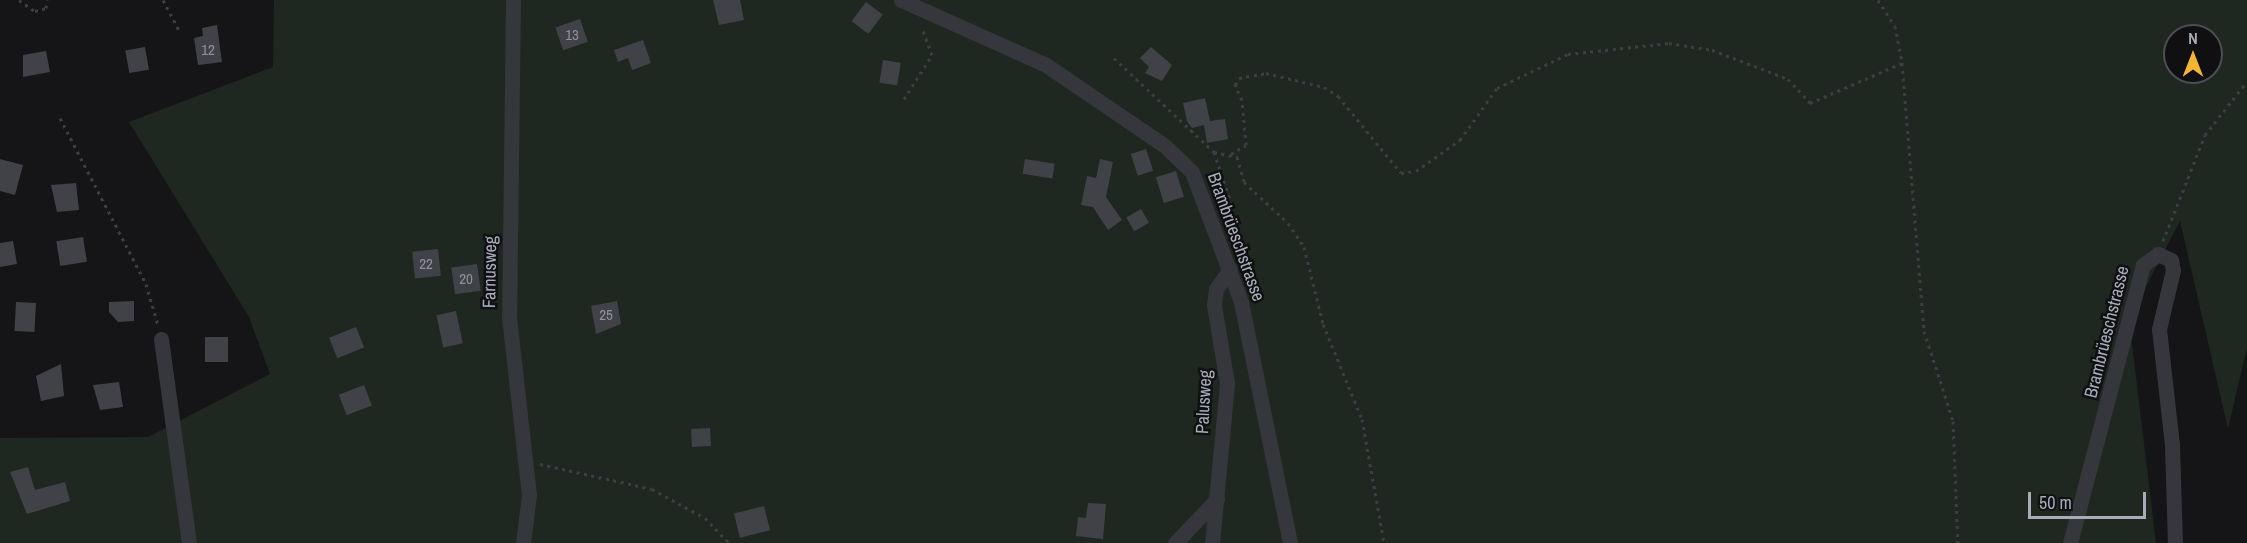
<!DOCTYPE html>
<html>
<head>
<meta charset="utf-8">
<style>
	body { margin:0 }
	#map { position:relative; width:2247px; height:543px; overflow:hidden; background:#151517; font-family:"Archivo Narrow",sans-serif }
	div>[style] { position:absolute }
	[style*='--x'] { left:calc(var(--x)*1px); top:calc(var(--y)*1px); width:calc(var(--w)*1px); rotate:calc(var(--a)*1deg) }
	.green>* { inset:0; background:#1f2721 }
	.building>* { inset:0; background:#414247; transform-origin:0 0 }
	.path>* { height:3px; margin-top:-1.5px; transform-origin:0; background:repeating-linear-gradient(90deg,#3c3e43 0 3px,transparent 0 7.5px) }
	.minor>* { height:15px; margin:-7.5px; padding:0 7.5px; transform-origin:7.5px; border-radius:7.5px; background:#36373c }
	span { translate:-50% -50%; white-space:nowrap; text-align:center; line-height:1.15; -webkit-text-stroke:5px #101012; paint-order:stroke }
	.number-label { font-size:15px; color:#8e929b }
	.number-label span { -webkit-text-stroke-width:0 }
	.street-label { font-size:18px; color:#a7acb7 }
	.north { position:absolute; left:2163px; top:24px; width:60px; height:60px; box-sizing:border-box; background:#101012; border:2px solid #4c4e54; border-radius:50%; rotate:0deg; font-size:16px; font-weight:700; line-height:24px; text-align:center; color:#a7acb7 }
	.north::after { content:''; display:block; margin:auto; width:21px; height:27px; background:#f2b433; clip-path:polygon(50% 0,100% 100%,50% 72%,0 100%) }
	.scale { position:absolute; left:2028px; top:492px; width:118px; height:27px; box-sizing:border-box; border:3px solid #a7acb7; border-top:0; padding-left:8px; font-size:18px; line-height:21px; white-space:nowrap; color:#a7acb7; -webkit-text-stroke:4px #101012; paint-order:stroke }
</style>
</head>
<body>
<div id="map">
	<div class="green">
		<i style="clip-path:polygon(evenodd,274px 0,2247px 0,2247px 347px,2228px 429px,2180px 221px,2129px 319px,2156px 543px,0 543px,0 438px,148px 437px,270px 374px,249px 317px,129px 122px,273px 67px,274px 0,2175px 36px,2211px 36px,2211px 72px,2175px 72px,2175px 36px)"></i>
	</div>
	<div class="building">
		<i style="clip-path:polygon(713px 0,740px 0,744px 20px,719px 25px)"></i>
		<i style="left:866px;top:2px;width:21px;height:24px;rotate:37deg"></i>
		<i style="left:580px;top:19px;width:24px;height:26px;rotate:71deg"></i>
		<i style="clip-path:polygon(217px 25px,222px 62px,198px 65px,194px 38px,203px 36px,202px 28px)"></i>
		<i style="clip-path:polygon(643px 40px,651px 63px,632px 70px,628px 58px,618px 62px,614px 50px)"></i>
		<i style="left:145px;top:47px;width:23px;height:20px;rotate:80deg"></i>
		<i style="clip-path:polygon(1151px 47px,1172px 65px,1162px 81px,1145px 73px,1149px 67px,1140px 58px)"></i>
		<i style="clip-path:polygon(46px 51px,50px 72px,23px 77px,23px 55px)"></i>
		<i style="left:883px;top:60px;width:18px;height:23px;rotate:9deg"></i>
		<i style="clip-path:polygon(1205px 98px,1210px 121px,1225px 119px,1228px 139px,1207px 143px,1204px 125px,1192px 128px,1187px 121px,1183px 103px)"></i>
		<i style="left:1146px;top:149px;width:23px;height:16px;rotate:72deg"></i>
		<i style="clip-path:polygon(0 159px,23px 165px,15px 195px,0 191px)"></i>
		<i style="left:1025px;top:159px;width:30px;height:15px;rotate:9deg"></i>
		<i style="clip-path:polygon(1100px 159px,1113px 162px,1106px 197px,1122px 220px,1108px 230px,1093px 207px,1081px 205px,1087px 176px,1096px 178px)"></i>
		<i style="left:1176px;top:171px;width:27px;height:21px;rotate:73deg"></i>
		<i style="clip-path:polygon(76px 183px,79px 210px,57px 212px,51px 185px)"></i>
		<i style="left:1141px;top:209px;width:16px;height:17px;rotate:60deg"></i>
		<i style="left:83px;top:237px;width:25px;height:27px;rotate:81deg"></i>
		<i style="clip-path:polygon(13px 241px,17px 264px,0 267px,0 243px)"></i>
		<i style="left:438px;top:249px;width:27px;height:26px;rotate:84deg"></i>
		<i style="left:477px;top:264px;width:27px;height:26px;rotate:82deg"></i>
		<i style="clip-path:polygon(134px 301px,134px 321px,118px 322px,109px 312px,109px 302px)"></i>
		<i style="clip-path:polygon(617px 301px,621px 324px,596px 334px,591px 306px)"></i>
		<i style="left:16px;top:302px;width:20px;height:29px;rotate:3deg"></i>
		<i style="left:456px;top:311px;width:33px;height:20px;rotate:78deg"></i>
		<i style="left:356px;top:327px;width:22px;height:29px;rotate:68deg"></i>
		<i style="left:205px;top:337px;width:23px;height:25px"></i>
		<i style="clip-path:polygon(61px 364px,64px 396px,41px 401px,36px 376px)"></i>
		<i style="clip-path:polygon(119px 382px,123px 407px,100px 410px,93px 385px)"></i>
		<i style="left:364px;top:385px;width:22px;height:27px;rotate:69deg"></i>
		<i style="left:710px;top:428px;width:18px;height:19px;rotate:87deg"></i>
		<i style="clip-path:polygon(28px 467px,35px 490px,65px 482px,70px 501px,27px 514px,10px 472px)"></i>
		<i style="clip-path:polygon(1088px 503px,1106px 504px,1103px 539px,1076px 536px,1078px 517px,1086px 518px)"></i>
		<i style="left:764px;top:506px;width:25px;height:31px;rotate:76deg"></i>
	</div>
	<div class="path">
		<i style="--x:19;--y:0;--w:19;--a:35"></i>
		<i style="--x:35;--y:11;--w:11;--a:-15"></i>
		<i style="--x:46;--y:8;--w:8;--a:-76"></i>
		<i style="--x:163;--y:0;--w:34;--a:62"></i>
		<i style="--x:1878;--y:0;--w:31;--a:57"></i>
		<i style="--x:1895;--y:26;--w:38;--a:79"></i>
		<i style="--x:1902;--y:63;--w:269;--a:85.3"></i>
		<i style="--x:1924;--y:331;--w:95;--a:72.1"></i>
		<i style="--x:1953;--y:421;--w:122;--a:87.7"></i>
		<i style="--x:1114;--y:58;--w:137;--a:43.2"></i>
		<i style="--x:1214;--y:152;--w:53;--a:71.2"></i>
		<i style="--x:1231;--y:202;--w:29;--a:88"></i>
		<i style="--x:904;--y:99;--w:52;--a:-57.5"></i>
		<i style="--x:932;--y:55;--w:30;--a:-110"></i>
		<i style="--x:60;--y:118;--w:187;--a:62.6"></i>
		<i style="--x:146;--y:284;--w:43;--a:73.7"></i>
		<i style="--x:1214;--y:152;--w:24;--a:12"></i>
		<i style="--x:1237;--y:157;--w:26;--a:74"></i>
		<i style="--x:1244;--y:182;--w:60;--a:43"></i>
		<i style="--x:1288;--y:223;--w:29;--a:56"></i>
		<i style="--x:1304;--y:247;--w:79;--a:76.1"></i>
		<i style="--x:1323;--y:324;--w:103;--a:67.7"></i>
		<i style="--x:1362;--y:419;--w:126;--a:79.9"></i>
		<i style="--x:1231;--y:154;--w:17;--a:-31"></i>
		<i style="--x:1246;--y:145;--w:45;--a:-95.1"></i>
		<i style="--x:1242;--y:100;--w:17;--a:-115"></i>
		<i style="--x:1235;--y:85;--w:8;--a:-60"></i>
		<i style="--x:1239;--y:78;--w:27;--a:-10"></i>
		<i style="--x:1266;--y:73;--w:60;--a:13.6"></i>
		<i style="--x:1324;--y:87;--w:17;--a:33"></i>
		<i style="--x:1338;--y:96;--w:99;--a:50.7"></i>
		<i style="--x:1401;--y:173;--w:15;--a:-8"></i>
		<i style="--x:1416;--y:171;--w:54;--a:-35.2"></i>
		<i style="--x:1460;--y:140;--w:64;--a:-54.6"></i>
		<i style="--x:1497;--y:88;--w:79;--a:-25.6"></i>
		<i style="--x:1568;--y:54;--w:102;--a:-6.2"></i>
		<i style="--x:1669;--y:43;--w:44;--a:9.2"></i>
		<i style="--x:1712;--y:50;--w:81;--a:20.9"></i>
		<i style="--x:1788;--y:79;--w:33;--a:47"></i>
		<i style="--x:1810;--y:103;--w:100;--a:-23.5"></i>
		<i style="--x:2163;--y:241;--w:114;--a:-68.4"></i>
		<i style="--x:2205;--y:135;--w:68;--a:-52.1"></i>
		<i style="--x:540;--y:464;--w:115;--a:12.6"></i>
		<i style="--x:652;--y:489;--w:60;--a:28.7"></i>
		<i style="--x:705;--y:518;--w:35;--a:46"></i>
	</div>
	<div class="minor">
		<i style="--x:513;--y:0;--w:317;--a:90.7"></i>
		<i style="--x:509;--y:317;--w:179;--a:83.6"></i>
		<i style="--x:529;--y:495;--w:48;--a:97.1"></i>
		<i style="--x:901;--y:0;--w:159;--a:24.1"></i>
		<i style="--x:1046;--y:65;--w:144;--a:34.2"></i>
		<i style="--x:1165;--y:146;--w:37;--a:44"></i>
		<i style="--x:1192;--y:172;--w:139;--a:69.3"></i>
		<i style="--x:1241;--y:302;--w:246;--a:78.5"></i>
		<i style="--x:161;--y:339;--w:206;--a:82.2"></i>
		<i style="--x:1175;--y:543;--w:61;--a:-46.3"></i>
		<i style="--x:1212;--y:543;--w:161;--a:-84.6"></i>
		<i style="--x:1227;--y:383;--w:79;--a:-99.5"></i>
		<i style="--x:1214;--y:305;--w:16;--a:-83"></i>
		<i style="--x:1216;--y:289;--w:24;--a:-55"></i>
		<i style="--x:2070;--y:543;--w:287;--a:-75.3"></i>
		<i style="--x:2143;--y:265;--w:19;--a:-36"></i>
		<i style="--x:2158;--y:254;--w:14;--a:25"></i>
		<i style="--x:2171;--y:260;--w:10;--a:79"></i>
		<i style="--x:2173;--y:270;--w:61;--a:103.3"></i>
		<i style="--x:2159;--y:329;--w:116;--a:83.6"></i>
		<i style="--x:2172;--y:444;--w:99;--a:88.3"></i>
	</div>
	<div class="number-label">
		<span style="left:572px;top:35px">13</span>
		<span style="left:208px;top:50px">12</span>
		<span style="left:426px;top:264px">22</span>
		<span style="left:466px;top:279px">20</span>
		<span style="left:606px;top:315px">25</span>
	</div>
	<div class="street-label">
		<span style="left:1236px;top:237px;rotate:70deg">Brambrüeschstrasse</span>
		<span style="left:490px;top:272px;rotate:-89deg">Farnusweg</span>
		<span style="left:2107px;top:332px;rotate:-76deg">Brambrüeschstrasse</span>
		<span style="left:1204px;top:402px;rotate:-87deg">Palusweg</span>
	</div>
	<div class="north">N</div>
	<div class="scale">50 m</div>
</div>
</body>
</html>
